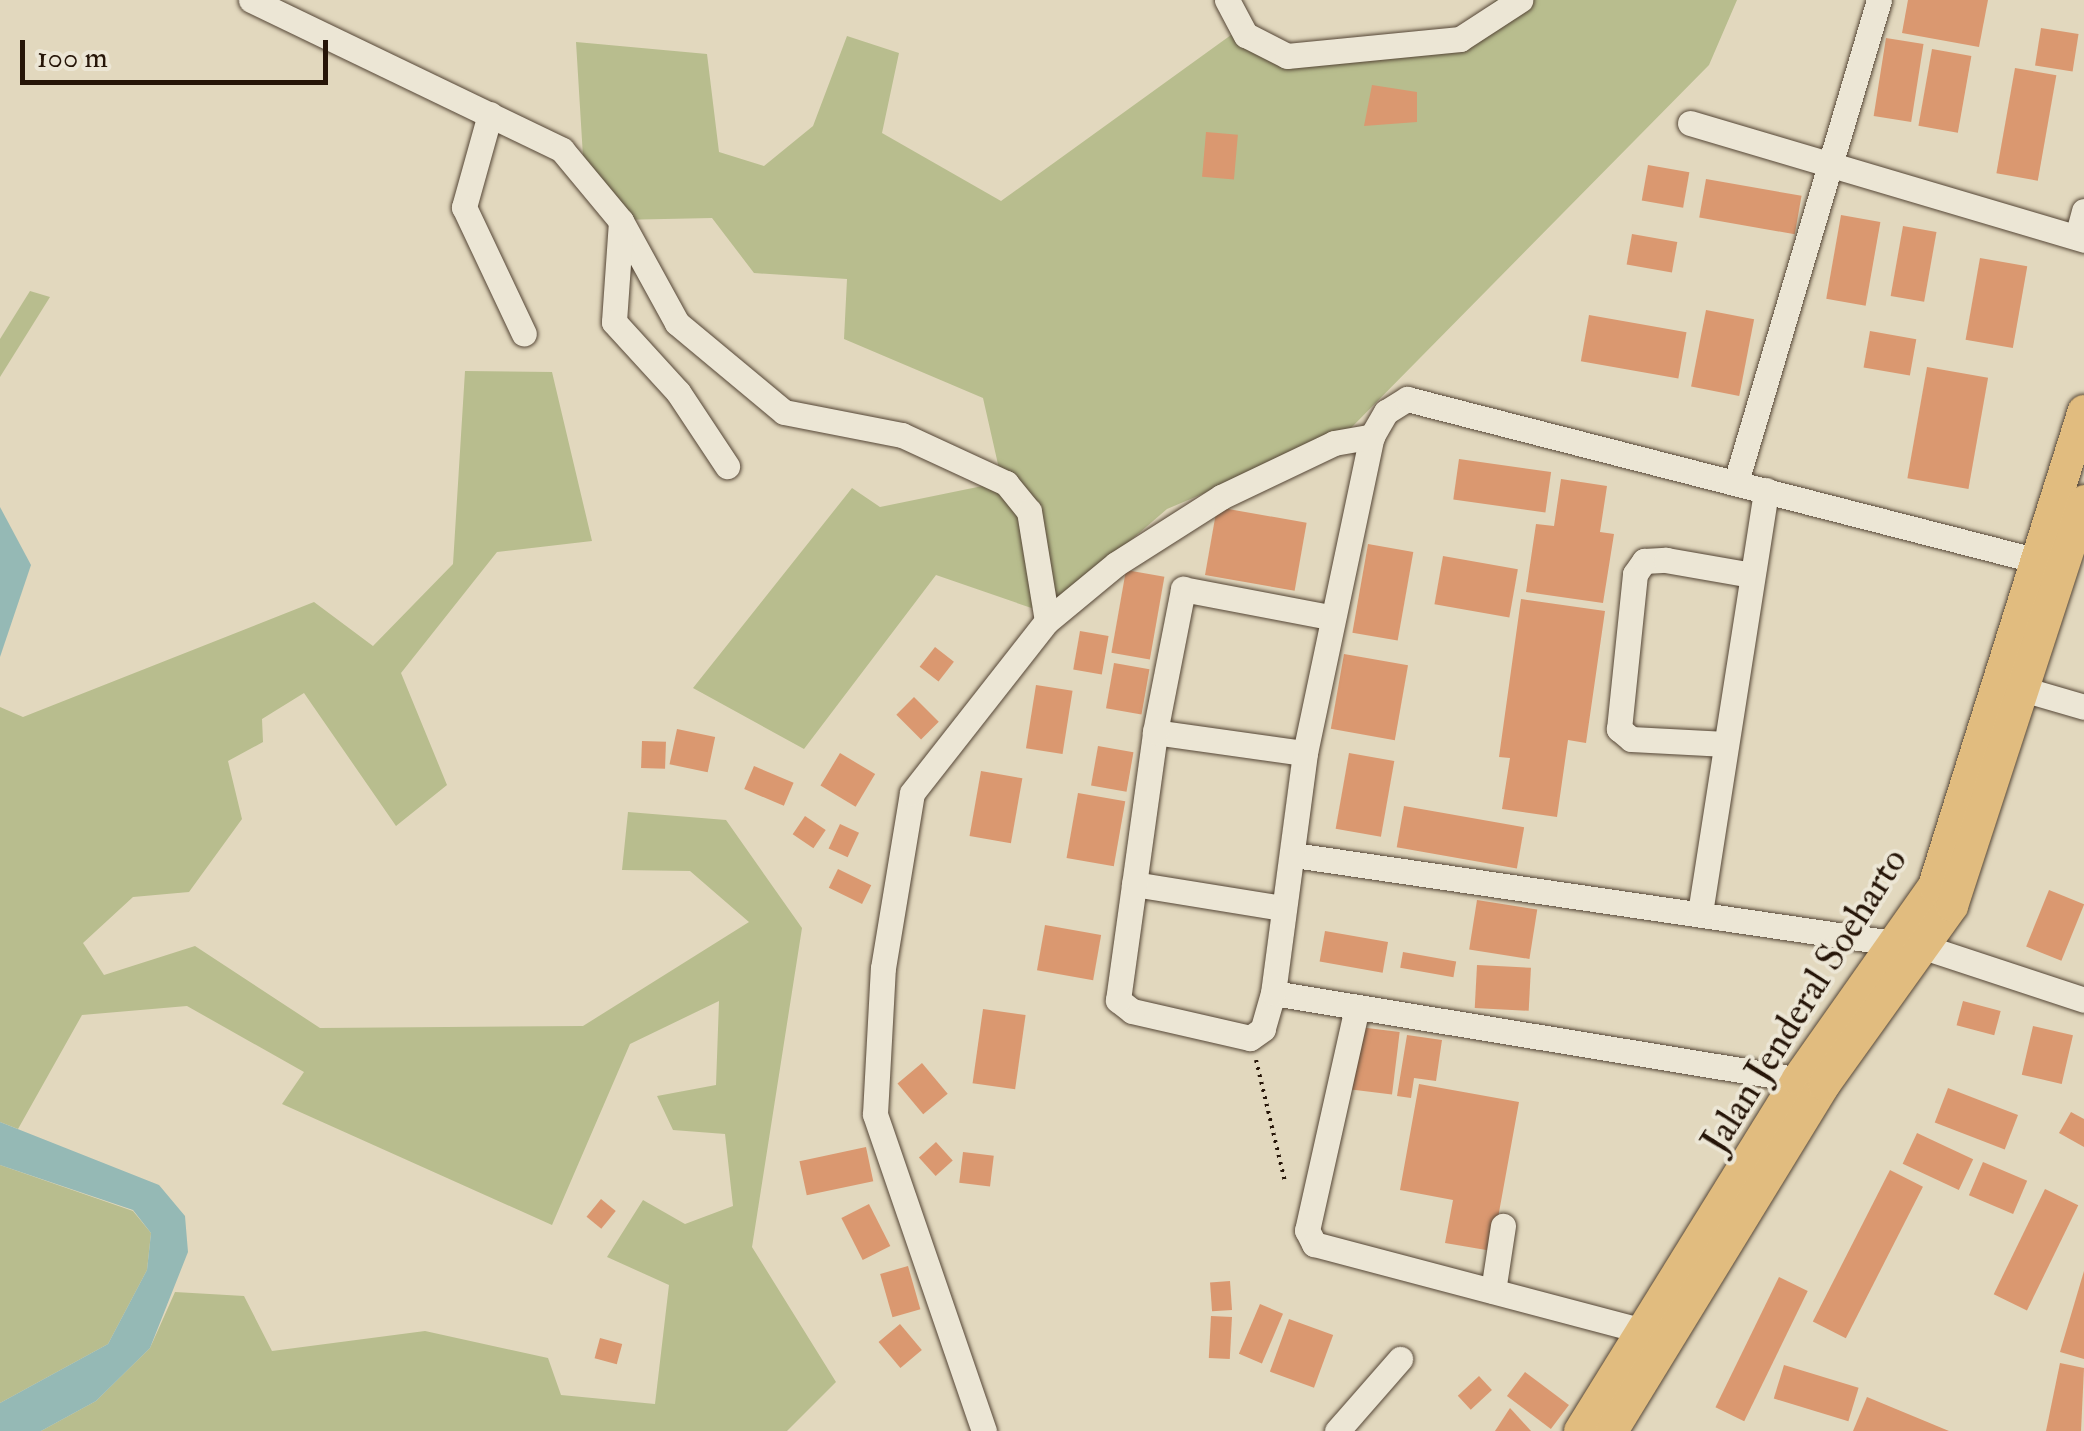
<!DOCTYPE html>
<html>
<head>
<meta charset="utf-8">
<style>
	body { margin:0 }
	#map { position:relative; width:2084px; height:1431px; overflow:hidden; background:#e2d8be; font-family:"IM FELL Double Pica",serif }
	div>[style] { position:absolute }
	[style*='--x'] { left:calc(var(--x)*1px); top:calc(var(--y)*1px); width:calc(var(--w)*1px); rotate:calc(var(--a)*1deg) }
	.green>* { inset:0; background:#b8bd8e }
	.water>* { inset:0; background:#95b9b5 }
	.building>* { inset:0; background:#da9870; transform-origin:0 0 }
	.path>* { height:4px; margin-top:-2px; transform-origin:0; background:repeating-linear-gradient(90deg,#261508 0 2.5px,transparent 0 7.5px) }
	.roads { filter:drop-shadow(0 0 2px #554636) drop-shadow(0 0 2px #554636) }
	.minor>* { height:25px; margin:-12.5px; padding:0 12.5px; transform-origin:12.5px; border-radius:12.5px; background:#ece6d5 }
	.major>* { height:32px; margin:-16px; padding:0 16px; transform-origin:16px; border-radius:16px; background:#e1bc7f }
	span { translate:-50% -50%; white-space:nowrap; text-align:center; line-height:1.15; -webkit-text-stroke:8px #ece6d5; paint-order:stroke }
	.street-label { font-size:38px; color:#261508 }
	.scale { position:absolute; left:20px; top:40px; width:308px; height:45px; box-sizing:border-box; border:5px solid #261508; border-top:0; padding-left:12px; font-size:30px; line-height:35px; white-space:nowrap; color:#261508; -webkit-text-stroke:8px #ece6d5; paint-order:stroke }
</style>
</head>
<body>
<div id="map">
	<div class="green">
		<i style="clip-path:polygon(1496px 0,1737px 0,1709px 65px,1346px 433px,1167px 509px,1046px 613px,936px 575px,804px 749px,693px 688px,852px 488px,880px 507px,1002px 482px,983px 398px,844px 339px,847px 279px,754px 273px,712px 218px,617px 220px,584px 173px,576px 42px,707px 54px,719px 152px,764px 166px,813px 126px,847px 36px,899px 53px,882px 133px,1001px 201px,1231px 35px,1272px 60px,1462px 32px)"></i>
		<i style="clip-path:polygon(30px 291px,50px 297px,0 377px,0 339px)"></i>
		<i style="clip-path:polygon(465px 371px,552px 372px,592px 541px,497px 552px,401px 673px,447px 785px,396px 826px,304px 693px,262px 719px,263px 742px,228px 761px,242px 819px,189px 892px,133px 897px,83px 943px,104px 975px,195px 946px,320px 1028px,583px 1026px,749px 922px,690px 871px,622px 870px,628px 812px,726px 820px,802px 928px,752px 1247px,836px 1382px,787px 1431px,41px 1431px,96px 1401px,150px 1348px,175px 1292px,244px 1296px,272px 1351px,425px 1331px,548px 1358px,561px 1395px,655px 1404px,669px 1285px,607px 1257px,643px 1200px,685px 1224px,733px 1206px,725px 1134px,673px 1130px,657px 1096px,716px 1085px,719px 1001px,630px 1044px,552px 1225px,282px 1104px,304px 1072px,187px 1006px,82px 1015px,18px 1129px,0 1122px,0 707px,23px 717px,314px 602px,373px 646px,453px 564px)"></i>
		<i style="clip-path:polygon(0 1165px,133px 1211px,151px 1233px,147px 1270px,108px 1344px,0 1403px)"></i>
	</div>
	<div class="water">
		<i style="clip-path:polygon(0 507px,31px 565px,0 657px)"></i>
		<i style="clip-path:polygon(0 1122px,159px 1185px,185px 1216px,188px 1252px,150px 1348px,96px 1401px,41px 1431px,0 1431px,0 1403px,108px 1344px,147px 1270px,151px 1233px,133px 1210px,0 1165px)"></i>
	</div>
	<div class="building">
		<i style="clip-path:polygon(1908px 0,1988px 0,1979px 47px,1902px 33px)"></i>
		<i style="left:2041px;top:28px;width:38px;height:38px;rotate:9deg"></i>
		<i style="left:1886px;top:38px;width:38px;height:79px;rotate:9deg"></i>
		<i style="left:1932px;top:49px;width:40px;height:78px;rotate:10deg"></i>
		<i style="left:2015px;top:68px;width:42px;height:107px;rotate:10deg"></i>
		<i style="clip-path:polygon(1372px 85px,1417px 92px,1417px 122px,1364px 126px)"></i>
		<i style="left:1206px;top:132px;width:32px;height:45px;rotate:5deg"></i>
		<i style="left:1648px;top:165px;width:42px;height:36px;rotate:10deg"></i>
		<i style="left:1706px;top:179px;width:97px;height:39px;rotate:10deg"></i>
		<i style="left:1841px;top:215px;width:40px;height:85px;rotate:10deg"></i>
		<i style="left:1903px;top:226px;width:34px;height:71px;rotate:10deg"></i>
		<i style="left:1632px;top:234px;width:46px;height:31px;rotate:10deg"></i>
		<i style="left:1980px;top:258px;width:48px;height:83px;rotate:10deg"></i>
		<i style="left:1706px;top:310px;width:49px;height:78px;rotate:11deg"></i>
		<i style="left:1589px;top:315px;width:99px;height:47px;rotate:10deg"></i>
		<i style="left:1870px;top:331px;width:47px;height:37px;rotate:10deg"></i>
		<i style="left:1927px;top:367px;width:62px;height:113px;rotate:10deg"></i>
		<i style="left:1459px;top:459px;width:93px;height:41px;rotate:8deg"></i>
		<i style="clip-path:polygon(1561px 479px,1607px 486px,1600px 532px,1614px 534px,1603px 603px,1526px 592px,1536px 524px,1554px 526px)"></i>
		<i style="left:1217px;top:507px;width:91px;height:69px;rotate:10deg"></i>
		<i style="left:1368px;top:544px;width:46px;height:90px;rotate:10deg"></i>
		<i style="left:1443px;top:556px;width:76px;height:49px;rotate:10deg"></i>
		<i style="left:1126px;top:570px;width:39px;height:84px;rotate:10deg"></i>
		<i style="clip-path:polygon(1521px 599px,1605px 611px,1586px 743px,1568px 740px,1557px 817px,1502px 809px,1510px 758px,1499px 757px)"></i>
		<i style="left:1080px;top:631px;width:29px;height:39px;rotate:10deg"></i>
		<i style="left:935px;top:647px;width:24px;height:25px;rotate:38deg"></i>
		<i style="left:1344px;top:654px;width:65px;height:76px;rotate:10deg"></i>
		<i style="left:1114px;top:663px;width:36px;height:46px;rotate:10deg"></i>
		<i style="left:1036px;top:685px;width:37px;height:64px;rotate:9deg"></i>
		<i style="left:914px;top:697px;width:35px;height:25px;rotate:45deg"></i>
		<i style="left:677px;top:729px;width:39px;height:36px;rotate:12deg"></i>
		<i style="left:642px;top:741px;width:24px;height:27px;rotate:2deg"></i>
		<i style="left:1098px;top:746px;width:36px;height:40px;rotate:10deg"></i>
		<i style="left:840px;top:753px;width:41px;height:38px;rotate:31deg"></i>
		<i style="left:1349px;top:753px;width:46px;height:77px;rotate:10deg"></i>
		<i style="left:754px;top:766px;width:43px;height:25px;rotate:23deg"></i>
		<i style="left:981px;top:771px;width:42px;height:66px;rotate:10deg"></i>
		<i style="left:1078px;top:793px;width:48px;height:66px;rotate:10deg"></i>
		<i style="left:1404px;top:806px;width:122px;height:42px;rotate:10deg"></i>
		<i style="left:805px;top:816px;width:25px;height:22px;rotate:34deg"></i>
		<i style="left:840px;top:824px;width:21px;height:27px;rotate:25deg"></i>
		<i style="left:838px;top:869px;width:37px;height:21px;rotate:26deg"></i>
		<i style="left:2049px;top:890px;width:38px;height:61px;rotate:22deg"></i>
		<i style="left:1477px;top:900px;width:61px;height:50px;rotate:9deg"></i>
		<i style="left:1045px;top:925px;width:57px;height:46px;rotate:10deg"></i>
		<i style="left:1325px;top:931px;width:64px;height:31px;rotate:10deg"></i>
		<i style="left:1403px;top:952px;width:54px;height:16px;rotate:10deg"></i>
		<i style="left:1477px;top:965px;width:54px;height:43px;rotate:3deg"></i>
		<i style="left:1963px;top:1001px;width:39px;height:25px;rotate:15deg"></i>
		<i style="left:983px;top:1009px;width:43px;height:75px;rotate:8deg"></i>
		<i style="left:2033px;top:1026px;width:41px;height:50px;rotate:13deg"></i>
		<i style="left:1359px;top:1027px;width:41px;height:63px;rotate:7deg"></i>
		<i style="clip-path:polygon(1407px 1035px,1442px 1040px,1436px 1081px,1414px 1078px,1411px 1098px,1397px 1096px)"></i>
		<i style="left:922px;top:1063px;width:40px;height:32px;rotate:50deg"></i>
		<i style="clip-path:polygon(1419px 1084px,1519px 1102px,1492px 1251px,1445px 1243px,1453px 1200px,1400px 1190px)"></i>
		<i style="left:1948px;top:1088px;width:75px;height:37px;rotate:21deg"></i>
		<i style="clip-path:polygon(2071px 1112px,2084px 1119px,2084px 1147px,2059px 1133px)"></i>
		<i style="left:1917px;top:1133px;width:62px;height:34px;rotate:25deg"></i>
		<i style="left:936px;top:1142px;width:25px;height:23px;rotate:48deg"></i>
		<i style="left:866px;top:1147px;width:35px;height:68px;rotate:78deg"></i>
		<i style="left:963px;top:1152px;width:31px;height:31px;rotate:7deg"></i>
		<i style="left:1983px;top:1162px;width:48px;height:36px;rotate:23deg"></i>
		<i style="left:1890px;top:1170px;width:37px;height:170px;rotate:27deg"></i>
		<i style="left:2045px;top:1189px;width:37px;height:117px;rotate:26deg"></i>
		<i style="left:601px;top:1199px;width:19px;height:23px;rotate:39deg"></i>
		<i style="left:869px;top:1204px;width:47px;height:31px;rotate:63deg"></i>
		<i style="left:908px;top:1266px;width:45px;height:29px;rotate:74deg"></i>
		<i style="clip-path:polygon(2084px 1271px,2084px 1359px,2060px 1352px)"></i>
		<i style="left:1779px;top:1277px;width:32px;height:145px;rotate:26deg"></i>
		<i style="left:1230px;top:1281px;width:29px;height:20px;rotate:86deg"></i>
		<i style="left:1260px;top:1304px;width:25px;height:54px;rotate:23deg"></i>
		<i style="left:1211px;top:1316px;width:21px;height:42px;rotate:3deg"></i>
		<i style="left:1289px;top:1319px;width:47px;height:56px;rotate:20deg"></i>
		<i style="left:900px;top:1324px;width:34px;height:28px;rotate:50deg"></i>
		<i style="left:600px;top:1338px;width:23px;height:21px;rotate:15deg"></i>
		<i style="clip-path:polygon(2060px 1363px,2084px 1368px,2081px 1431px,2046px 1431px)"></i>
		<i style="left:1784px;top:1365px;width:78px;height:35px;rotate:17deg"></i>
		<i style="left:1525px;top:1372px;width:55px;height:30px;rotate:37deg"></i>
		<i style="left:1479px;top:1376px;width:19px;height:29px;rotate:47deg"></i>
		<i style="clip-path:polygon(1867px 1397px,1949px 1431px,1853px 1431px)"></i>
		<i style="clip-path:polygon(1510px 1408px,1531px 1431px,1495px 1431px)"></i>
	</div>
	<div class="path">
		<i style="--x:1256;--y:1060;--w:125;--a:76.6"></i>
	</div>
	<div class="roads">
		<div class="minor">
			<i style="--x:251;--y:0;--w:345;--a:25.7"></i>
			<i style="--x:562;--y:150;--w:92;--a:50.3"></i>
			<i style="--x:621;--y:221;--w:116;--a:61.2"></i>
			<i style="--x:677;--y:323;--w:139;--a:39.8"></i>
			<i style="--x:784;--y:412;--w:120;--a:11"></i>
			<i style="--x:902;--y:435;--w:115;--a:24.8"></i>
			<i style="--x:1006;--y:483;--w:36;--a:51"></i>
			<i style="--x:1029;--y:511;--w:111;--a:80.7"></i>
			<i style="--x:1227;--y:0;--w:40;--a:62"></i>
			<i style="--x:1246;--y:35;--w:46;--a:27.1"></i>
			<i style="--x:1287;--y:56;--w:174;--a:-5.6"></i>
			<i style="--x:1460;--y:39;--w:72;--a:-33"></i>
			<i style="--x:490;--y:114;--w:97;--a:105.6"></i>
			<i style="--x:464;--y:207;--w:140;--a:64.7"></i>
			<i style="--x:1690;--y:123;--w:411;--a:16.5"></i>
			<i style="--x:621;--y:221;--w:101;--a:94"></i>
			<i style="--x:614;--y:322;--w:95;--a:47.6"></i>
			<i style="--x:678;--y:392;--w:89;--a:56.5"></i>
			<i style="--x:2077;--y:237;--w:27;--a:-75"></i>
			<i style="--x:1736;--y:482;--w:503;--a:-73.48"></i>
			<i style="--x:2026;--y:690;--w:60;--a:16.3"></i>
			<i style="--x:1155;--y:732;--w:151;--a:8"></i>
			<i style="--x:1726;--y:744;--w:95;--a:-177"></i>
			<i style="--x:1631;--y:739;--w:16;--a:-140"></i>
			<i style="--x:1619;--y:729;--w:156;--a:-84.1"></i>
			<i style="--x:1635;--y:574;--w:16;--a:-55"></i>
			<i style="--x:1644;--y:561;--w:22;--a:-3"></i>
			<i style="--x:1666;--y:560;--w:87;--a:9.9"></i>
			<i style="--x:1294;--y:855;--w:640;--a:8.36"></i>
			<i style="--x:1927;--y:948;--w:165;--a:18.3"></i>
			<i style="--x:1134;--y:884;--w:151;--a:9.2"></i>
			<i style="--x:1700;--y:913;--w:428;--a:-81.1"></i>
			<i style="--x:1273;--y:993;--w:37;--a:106"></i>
			<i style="--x:1263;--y:1029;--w:16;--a:145"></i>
			<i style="--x:1250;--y:1038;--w:121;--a:-167.1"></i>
			<i style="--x:1132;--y:1011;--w:18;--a:-142"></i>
			<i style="--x:1118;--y:1000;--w:271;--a:-82.1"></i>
			<i style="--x:1155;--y:732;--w:146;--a:-78.9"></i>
			<i style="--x:1183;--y:589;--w:150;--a:10.8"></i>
			<i style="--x:1357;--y:1007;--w:229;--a:102.6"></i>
			<i style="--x:1307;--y:1230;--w:16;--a:63"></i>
			<i style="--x:1314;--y:1244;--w:345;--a:14.8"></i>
			<i style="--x:1813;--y:1082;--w:547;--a:-170.64"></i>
			<i style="--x:1273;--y:993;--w:242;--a:-82.4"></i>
			<i style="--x:1305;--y:753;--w:324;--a:-78.1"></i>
			<i style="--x:1372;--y:436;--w:28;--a:-60"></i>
			<i style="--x:1386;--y:412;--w:25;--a:-32"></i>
			<i style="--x:1407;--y:399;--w:668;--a:14.39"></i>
			<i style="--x:1493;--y:1291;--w:66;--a:-81.3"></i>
			<i style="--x:984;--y:1431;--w:335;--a:-109"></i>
			<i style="--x:875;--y:1114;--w:146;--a:-86.9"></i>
			<i style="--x:883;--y:968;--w:177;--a:-80.6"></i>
			<i style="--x:912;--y:793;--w:219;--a:-51.9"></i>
			<i style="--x:1047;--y:621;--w:89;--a:-39.6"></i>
			<i style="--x:1116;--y:564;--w:125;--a:-32.5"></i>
			<i style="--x:1221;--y:497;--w:125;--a:-25.5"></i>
			<i style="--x:1334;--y:443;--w:39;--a:-10"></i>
			<i style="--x:1337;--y:1431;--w:96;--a:-48.8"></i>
		</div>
		<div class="major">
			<i style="--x:1580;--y:1431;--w:414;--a:-58.2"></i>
			<i style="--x:1798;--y:1079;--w:236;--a:-54.8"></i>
			<i style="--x:1934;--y:886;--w:498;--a:-72.5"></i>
			<i style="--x:1612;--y:1431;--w:406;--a:-58.5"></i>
			<i style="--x:1824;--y:1085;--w:220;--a:-54.4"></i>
			<i style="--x:1952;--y:906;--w:426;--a:-71.9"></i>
		</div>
	</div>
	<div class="street-label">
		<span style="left:1805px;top:1001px;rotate:-58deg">Jalan Jenderal Soeharto</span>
	</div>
	<div class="scale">100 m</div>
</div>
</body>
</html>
